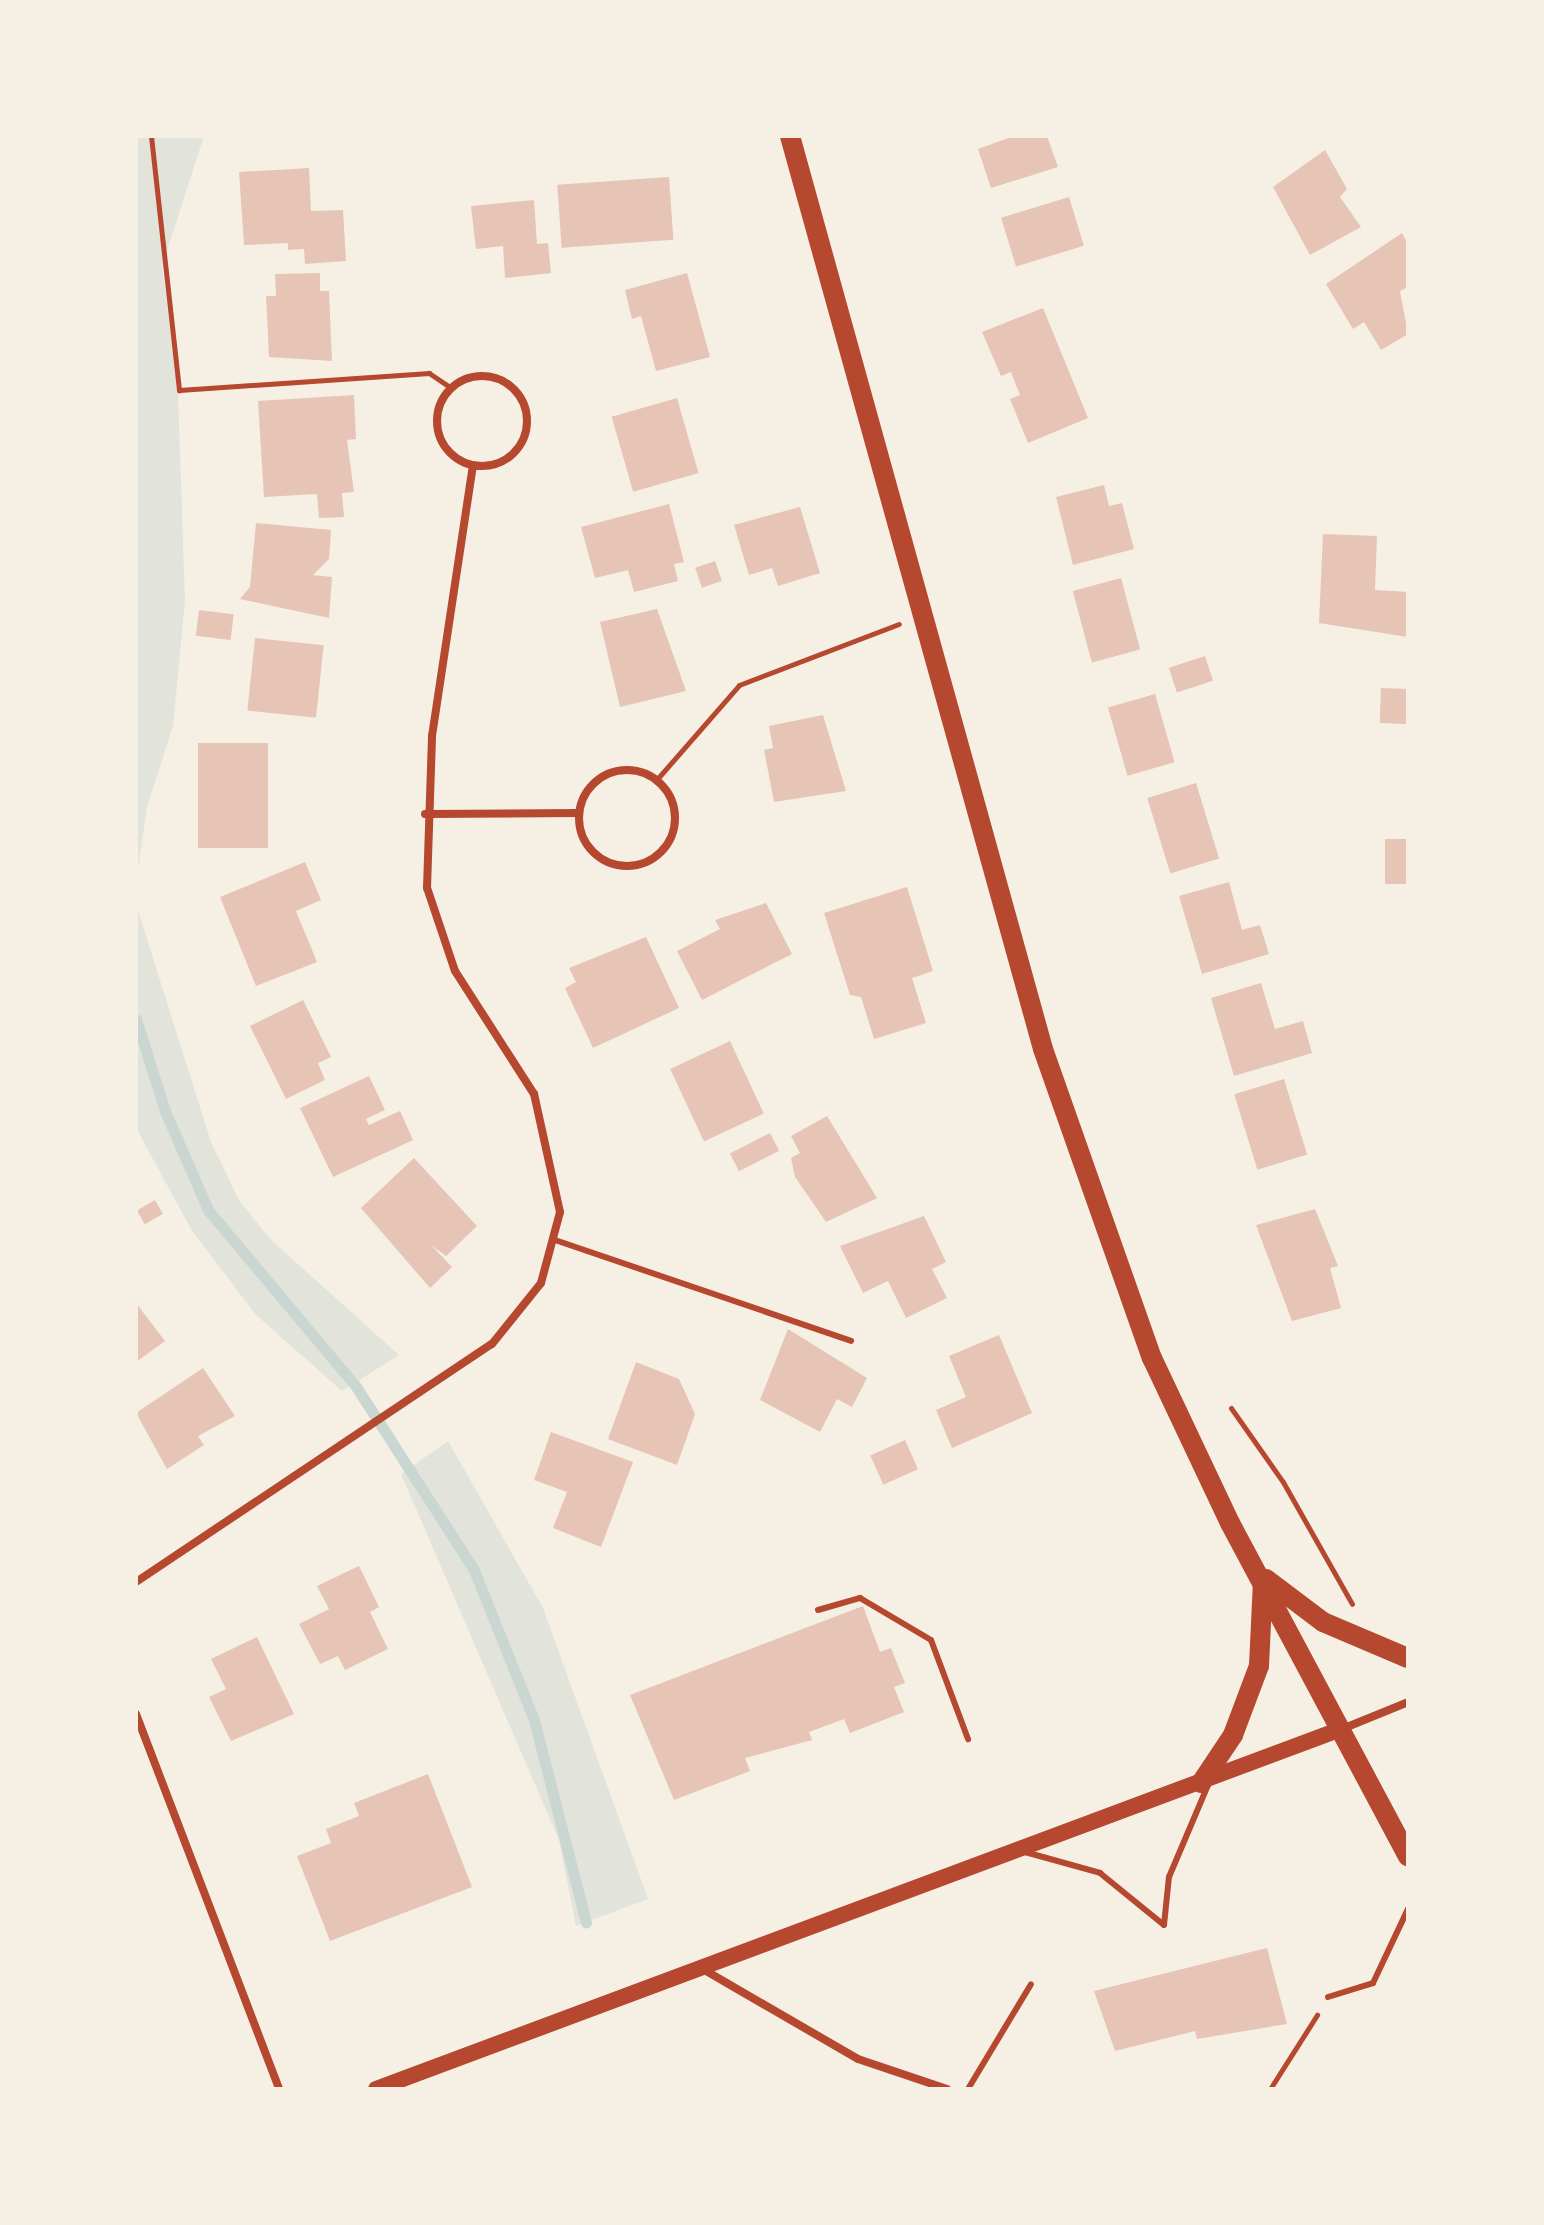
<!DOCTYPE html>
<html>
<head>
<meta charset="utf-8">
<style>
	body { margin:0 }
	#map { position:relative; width:1544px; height:2225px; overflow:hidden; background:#f6efe4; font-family:"DejaVu Sans",sans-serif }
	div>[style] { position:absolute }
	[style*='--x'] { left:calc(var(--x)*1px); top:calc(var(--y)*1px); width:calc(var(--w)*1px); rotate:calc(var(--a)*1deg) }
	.green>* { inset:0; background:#e2e4dc }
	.stream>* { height:11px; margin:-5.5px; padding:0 5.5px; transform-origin:5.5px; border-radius:5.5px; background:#c9d6d2 }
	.building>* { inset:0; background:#e6c5b7; transform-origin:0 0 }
	.path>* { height:5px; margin:-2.5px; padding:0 2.5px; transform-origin:2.5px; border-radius:2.5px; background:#b5482f }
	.service>* { height:6px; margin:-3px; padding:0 3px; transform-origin:3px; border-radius:3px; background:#b5482f }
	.minor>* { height:8px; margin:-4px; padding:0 4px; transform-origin:4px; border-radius:4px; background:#b5482f }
	.minor>.ring { margin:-4px; padding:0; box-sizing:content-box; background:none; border:8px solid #b5482f; border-radius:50% }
	.secondary>* { height:16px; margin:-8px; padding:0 8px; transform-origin:8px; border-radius:8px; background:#b5482f }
	.primary>* { height:20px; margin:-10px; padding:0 10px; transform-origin:10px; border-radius:10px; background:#b5482f }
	span { translate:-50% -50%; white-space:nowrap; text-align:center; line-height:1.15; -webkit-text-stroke:6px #f6efe4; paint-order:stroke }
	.frame { position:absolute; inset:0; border:138px solid #f6efe4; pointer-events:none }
</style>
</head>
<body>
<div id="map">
	<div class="green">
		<i style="clip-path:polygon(136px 136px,204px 136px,162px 266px,178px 392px,185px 601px,173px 726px,147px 807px,136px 883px)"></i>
		<i style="clip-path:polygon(136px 904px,211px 1142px,239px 1200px,270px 1239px,399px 1355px,342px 1391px,255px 1314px,191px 1229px,136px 1128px)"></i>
		<i style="clip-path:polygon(448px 1441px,543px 1608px,648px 1899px,576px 1926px,559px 1840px,401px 1474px)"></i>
	</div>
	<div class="stream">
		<i style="--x:136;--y:1019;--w:96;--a:72.5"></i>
		<i style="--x:165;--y:1111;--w:108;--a:66.5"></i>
		<i style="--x:208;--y:1210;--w:229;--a:50"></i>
		<i style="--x:355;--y:1385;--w:220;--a:57.2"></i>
		<i style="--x:474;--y:1570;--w:162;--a:68.2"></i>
		<i style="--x:534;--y:1720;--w:209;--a:75.6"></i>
	</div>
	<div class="building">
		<i style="clip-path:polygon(1014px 136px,1047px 136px,1058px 167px,991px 188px,978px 149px)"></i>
		<i style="clip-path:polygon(1325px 150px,1347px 189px,1340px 197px,1361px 227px,1310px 255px,1273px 187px)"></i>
		<i style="clip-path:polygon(309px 168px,311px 211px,343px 210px,346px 261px,305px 264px,304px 249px,288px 250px,288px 243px,244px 245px,239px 172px)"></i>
		<i style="left:669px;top:177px;width:63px;height:112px;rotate:86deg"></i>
		<i style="left:1069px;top:197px;width:51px;height:71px;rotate:73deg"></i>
		<i style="clip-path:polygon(534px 200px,537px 244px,548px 243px,551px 273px,505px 278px,503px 246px,476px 249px,471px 206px)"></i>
		<i style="clip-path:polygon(1402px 233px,1408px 244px,1408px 287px,1400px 291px,1408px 334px,1381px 350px,1364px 322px,1353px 329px,1326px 284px)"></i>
		<i style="clip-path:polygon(320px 273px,320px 291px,329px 291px,332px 361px,269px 357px,266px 296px,276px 296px,275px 274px)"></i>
		<i style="clip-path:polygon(687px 273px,710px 357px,656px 371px,641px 316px,632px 319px,625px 290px)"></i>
		<i style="clip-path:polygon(1043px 308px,1088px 418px,1028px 443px,1010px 399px,1020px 395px,1011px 372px,1001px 376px,982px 332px)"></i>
		<i style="clip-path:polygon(354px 395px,356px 439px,347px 440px,354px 492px,342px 493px,344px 517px,319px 518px,317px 494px,264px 497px,258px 401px)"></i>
		<i style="left:677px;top:398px;width:78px;height:68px;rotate:74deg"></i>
		<i style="clip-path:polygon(1104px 485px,1109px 506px,1122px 503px,1134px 549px,1073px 565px,1056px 497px)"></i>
		<i style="clip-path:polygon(669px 504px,684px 562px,674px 564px,678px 581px,634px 592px,628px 570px,595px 578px,581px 527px)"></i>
		<i style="clip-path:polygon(800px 507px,820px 573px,778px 586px,772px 568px,749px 575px,734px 525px)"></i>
		<i style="clip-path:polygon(256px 523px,331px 530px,329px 559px,313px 575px,332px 577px,329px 618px,240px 599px,250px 587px)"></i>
		<i style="clip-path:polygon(1323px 534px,1377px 536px,1375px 590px,1408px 592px,1408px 637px,1319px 623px)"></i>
		<i style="left:715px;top:561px;width:21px;height:21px;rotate:71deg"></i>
		<i style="left:1121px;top:578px;width:74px;height:50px;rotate:75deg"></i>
		<i style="clip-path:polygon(657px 609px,686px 691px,620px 707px,600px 622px)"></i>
		<i style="left:199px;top:610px;width:35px;height:26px;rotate:7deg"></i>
		<i style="left:255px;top:638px;width:69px;height:73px;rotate:6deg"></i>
		<i style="left:1205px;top:656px;width:26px;height:38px;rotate:72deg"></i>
		<i style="left:1381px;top:688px;width:27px;height:35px;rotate:2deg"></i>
		<i style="left:1155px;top:694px;width:71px;height:49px;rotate:74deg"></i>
		<i style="clip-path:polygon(823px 715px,846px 791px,774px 802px,764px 750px,773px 748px,769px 726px)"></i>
		<i style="left:268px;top:743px;width:105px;height:70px;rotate:90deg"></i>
		<i style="left:1196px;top:783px;width:79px;height:51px;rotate:73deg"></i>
		<i style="left:1385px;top:839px;width:23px;height:45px"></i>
		<i style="clip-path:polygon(305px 862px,321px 900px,296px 911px,317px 962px,256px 986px,220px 897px)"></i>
		<i style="clip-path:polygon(1229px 882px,1242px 930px,1260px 925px,1269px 954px,1202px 974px,1179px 896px)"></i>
		<i style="clip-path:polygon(907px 887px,933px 971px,912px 978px,926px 1023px,874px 1039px,861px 997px,850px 995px,824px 913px)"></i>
		<i style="clip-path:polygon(766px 903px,792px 954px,702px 1000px,677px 951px,720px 929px,715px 920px)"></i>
		<i style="clip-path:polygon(646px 937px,679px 1008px,593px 1048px,565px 988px,576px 982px,569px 968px)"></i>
		<i style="clip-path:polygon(1261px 983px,1275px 1029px,1303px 1021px,1312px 1053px,1234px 1076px,1211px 998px)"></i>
		<i style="clip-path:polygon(303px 1000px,331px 1057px,318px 1063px,325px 1080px,286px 1099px,250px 1026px)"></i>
		<i style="left:730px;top:1041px;width:80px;height:66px;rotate:65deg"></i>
		<i style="clip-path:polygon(369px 1076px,385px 1110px,366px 1119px,369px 1125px,400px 1111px,413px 1140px,333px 1177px,300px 1108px)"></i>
		<i style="left:1284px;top:1079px;width:79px;height:52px;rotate:73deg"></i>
		<i style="clip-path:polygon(827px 1116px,877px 1198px,826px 1222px,795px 1177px,791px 1158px,800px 1153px,791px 1136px)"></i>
		<i style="left:770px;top:1133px;width:20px;height:45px;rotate:63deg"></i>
		<i style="clip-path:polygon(414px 1158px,477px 1226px,446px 1256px,431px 1245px,452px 1267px,430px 1288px,361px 1208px)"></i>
		<i style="left:155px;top:1200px;width:16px;height:21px;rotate:60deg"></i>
		<i style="clip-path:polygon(1315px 1209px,1338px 1266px,1330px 1268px,1341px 1308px,1292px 1321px,1256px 1225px)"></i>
		<i style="clip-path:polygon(924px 1216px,946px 1262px,932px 1269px,947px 1298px,906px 1318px,888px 1281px,863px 1293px,840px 1246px)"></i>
		<i style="clip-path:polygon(136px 1303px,165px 1341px,136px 1362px)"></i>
		<i style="clip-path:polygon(788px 1329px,867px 1378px,852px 1407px,837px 1399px,820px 1432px,760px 1400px)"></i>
		<i style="clip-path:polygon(999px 1335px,1032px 1413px,952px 1448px,936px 1410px,966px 1397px,949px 1356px)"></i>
		<i style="clip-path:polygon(636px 1362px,679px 1379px,695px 1414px,677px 1465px,608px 1439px)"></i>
		<i style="clip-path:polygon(203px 1368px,235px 1416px,198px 1436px,204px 1445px,167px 1469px,136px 1413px)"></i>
		<i style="clip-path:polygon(551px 1432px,633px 1462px,601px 1547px,553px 1528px,567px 1492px,534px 1480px)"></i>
		<i style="left:905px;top:1440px;width:32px;height:38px;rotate:66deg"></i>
		<i style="clip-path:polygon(359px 1566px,379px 1607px,370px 1612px,388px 1649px,345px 1670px,338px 1656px,320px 1664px,299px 1624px,329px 1609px,317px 1586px)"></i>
		<i style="clip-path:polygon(863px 1606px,880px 1652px,891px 1648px,905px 1683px,894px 1687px,904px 1712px,850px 1733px,844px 1719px,809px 1732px,812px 1740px,745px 1758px,750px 1771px,674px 1800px,630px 1695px)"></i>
		<i style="clip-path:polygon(257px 1637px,294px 1714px,231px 1741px,209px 1697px,226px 1689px,211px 1659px)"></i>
		<i style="clip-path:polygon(428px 1774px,472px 1887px,330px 1941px,297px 1856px,331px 1843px,326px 1829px,359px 1816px,354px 1803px)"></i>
		<i style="clip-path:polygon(1267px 1948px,1287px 2024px,1197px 2039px,1195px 2031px,1115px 2051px,1094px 1991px)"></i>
	</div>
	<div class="path">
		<i style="--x:151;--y:136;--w:256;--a:83.7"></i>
		<i style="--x:179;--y:390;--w:251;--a:-3.9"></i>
		<i style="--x:429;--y:373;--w:27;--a:34"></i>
		<i style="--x:658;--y:778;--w:123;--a:-48.9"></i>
		<i style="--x:739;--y:685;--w:171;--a:-20.9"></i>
		<i style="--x:1231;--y:1408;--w:90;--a:54.9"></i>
		<i style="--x:1283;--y:1482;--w:140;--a:60.5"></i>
		<i style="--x:1270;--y:2089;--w:88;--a:-57.6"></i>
	</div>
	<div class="service">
		<i style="--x:552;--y:1239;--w:316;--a:18.8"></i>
		<i style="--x:818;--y:1610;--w:44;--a:-15.9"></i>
		<i style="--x:860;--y:1598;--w:82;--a:30.6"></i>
		<i style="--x:931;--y:1640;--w:106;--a:69.5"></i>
		<i style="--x:1025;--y:1852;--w:78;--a:15.6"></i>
		<i style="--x:1100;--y:1873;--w:82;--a:39.1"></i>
		<i style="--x:1164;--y:1925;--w:48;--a:-84.1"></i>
		<i style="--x:1169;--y:1877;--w:100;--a:-67"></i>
		<i style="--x:1328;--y:1997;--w:47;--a:-17.3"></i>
		<i style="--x:1373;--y:1983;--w:82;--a:-64.7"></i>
		<i style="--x:968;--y:2089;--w:122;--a:-59"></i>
	</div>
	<div class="minor">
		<i class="ring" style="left:437px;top:376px;width:82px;height:82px"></i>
		<i class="ring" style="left:579px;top:770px;width:88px;height:88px"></i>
		<i style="--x:425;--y:814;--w:152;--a:-0.4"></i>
		<i style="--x:136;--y:1582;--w:428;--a:-33.8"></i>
		<i style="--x:492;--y:1344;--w:78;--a:-51.2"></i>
		<i style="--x:541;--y:1283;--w:73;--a:-75"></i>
		<i style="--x:560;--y:1212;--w:121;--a:-102.4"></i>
		<i style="--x:534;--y:1094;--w:146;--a:-122.7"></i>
		<i style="--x:455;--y:971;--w:88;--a:-108.6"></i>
		<i style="--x:427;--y:888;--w:152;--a:-88.1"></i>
		<i style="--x:432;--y:736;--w:273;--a:-81.4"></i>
		<i style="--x:136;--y:1714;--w:401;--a:69.1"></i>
		<i style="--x:1342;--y:1729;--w:71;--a:-22.2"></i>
		<i style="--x:701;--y:1968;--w:181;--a:30.1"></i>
		<i style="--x:858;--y:2059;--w:94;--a:18.6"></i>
	</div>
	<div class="secondary">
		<i style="--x:376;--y:2089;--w:1030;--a:-20.46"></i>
	</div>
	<div class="primary">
		<i style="--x:790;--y:136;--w:947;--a:74.51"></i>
		<i style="--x:1043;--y:1049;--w:328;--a:70.6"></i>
		<i style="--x:1152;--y:1358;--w:183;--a:64.7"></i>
		<i style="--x:1230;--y:1523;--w:378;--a:61.9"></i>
		<i style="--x:1266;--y:1579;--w:71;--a:37"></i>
		<i style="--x:1323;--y:1622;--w:92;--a:23"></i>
		<i style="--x:1201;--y:1783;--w:58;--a:-56.3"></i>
		<i style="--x:1233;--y:1735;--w:74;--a:-69.4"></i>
		<i style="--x:1259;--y:1666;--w:86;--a:-87.3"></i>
	</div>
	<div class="frame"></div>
</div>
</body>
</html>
